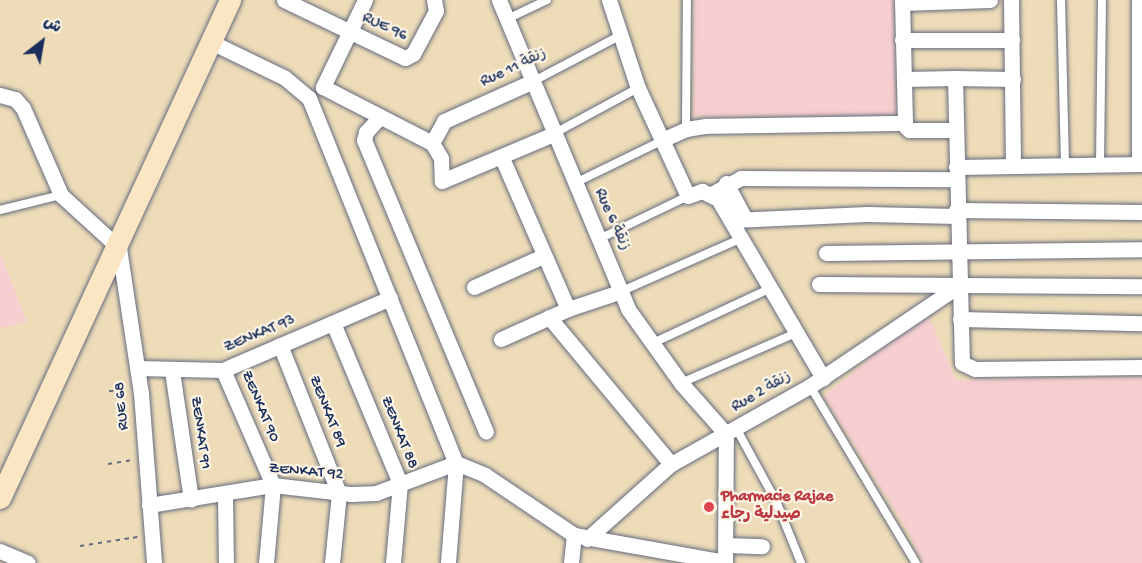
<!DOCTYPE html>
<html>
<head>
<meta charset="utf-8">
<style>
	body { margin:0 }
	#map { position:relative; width:1142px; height:563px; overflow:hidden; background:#eedcb9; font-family:"Gochi Hand","Playpen Sans Arabic",sans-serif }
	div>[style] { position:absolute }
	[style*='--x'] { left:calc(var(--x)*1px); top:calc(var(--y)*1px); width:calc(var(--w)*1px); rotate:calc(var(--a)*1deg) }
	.built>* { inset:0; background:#f7cfd0; transform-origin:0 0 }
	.path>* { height:2px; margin-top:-1px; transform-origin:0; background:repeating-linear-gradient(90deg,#656c7e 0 4.5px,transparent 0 9px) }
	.roads { filter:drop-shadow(0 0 2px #656c7e) drop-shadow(0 0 2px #656c7e) }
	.lane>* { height:8px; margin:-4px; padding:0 4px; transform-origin:4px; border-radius:4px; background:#fff }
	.street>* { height:15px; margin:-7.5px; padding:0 7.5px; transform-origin:7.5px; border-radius:7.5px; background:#fff }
	.secondary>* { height:21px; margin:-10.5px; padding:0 10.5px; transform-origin:10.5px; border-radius:10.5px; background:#fbe6c4 }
	.dots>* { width:16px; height:16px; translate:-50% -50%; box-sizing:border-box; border:3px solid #fcf5e5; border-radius:50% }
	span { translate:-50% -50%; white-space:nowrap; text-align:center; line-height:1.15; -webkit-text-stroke:4.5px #fcf5e5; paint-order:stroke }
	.street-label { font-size:16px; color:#1b2f5e }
	.health-label { font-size:16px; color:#be3a42; font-weight:700 }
	.left { translate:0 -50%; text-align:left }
	.north { position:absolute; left:12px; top:12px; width:60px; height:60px; -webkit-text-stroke:4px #fcf5e5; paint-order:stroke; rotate:31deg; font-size:16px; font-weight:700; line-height:24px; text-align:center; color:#1b2f5e }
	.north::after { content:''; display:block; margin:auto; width:21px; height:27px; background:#1b2f5e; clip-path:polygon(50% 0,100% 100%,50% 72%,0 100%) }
</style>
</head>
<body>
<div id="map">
	<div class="built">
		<i style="left:694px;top:0;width:205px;height:116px"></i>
		<i style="clip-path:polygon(0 252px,27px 322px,0 328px)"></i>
		<i style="clip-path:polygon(929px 316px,956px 380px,1142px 377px,1142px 563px,923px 563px,909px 533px,824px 396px,915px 322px)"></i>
	</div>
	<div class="path">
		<i style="--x:109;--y:391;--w:17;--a:3"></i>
		<i style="--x:108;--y:464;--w:25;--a:-9"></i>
		<i style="--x:80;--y:546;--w:58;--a:-9"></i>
	</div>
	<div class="roads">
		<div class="lane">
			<i style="--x:1061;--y:0;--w:164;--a:88.6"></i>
			<i style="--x:507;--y:19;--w:44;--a:-25.4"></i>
			<i style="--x:532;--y:82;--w:101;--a:-27.8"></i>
			<i style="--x:686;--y:129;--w:129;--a:-89.6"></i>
			<i style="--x:555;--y:133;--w:94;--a:-28.5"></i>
			<i style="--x:1100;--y:164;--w:164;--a:-89.3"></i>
			<i style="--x:575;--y:183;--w:98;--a:-26"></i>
			<i style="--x:0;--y:210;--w:63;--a:-13.8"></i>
			<i style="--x:601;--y:238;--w:97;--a:-25.8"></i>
			<i style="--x:622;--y:291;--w:131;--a:-23.8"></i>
			<i style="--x:653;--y:343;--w:130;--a:-25"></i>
			<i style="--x:681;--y:383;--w:125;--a:-23.5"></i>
			<i style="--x:810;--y:386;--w:206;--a:59.1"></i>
			<i style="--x:736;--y:428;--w:83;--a:61.3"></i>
			<i style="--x:776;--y:501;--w:67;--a:68"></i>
		</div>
		<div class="street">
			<i style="--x:284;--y:0;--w:134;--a:25.6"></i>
			<i style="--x:405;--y:58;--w:9;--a:-27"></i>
			<i style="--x:413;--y:54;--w:49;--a:-61.9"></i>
			<i style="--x:436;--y:11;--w:11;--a:-100"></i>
			<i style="--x:365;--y:0;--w:97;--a:115.8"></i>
			<i style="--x:323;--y:87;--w:123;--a:27.2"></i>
			<i style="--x:432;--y:143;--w:17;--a:59"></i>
			<i style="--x:441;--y:158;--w:23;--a:88"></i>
			<i style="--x:442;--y:181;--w:121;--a:-22.8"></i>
			<i style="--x:499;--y:0;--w:335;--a:67.3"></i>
			<i style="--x:628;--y:309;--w:91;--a:54.4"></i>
			<i style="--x:681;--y:383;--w:68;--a:48.6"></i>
			<i style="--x:609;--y:0;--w:93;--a:71.8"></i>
			<i style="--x:638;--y:88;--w:119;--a:65.2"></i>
			<i style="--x:688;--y:196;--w:15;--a:-20"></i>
			<i style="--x:702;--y:191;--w:18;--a:27"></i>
			<i style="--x:718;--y:199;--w:208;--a:59.6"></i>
			<i style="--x:902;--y:0;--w:126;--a:88.6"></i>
			<i style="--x:905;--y:126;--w:6;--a:45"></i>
			<i style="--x:909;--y:130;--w:47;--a:0"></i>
			<i style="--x:1011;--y:0;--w:166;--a:89.3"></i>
			<i style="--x:902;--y:3;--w:88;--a:-2"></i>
			<i style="--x:902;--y:40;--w:110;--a:0"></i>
			<i style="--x:211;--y:42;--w:82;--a:25.9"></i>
			<i style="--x:285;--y:78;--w:31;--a:40"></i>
			<i style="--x:309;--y:98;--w:393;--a:68.1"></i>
			<i style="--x:456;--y:463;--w:100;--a:94.6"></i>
			<i style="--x:904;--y:79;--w:51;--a:-1.1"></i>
			<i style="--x:1013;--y:79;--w:58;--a:-179"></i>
			<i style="--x:955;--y:78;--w:285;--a:88.6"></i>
			<i style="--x:962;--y:363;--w:14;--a:25"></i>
			<i style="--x:975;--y:369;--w:167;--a:-0.7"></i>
			<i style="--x:0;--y:95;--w:16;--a:15"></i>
			<i style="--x:15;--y:99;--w:12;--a:48"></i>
			<i style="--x:23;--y:108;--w:95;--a:66.4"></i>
			<i style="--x:61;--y:195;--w:79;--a:42.4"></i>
			<i style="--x:119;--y:248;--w:147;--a:81.4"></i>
			<i style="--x:141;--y:393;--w:170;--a:85.6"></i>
			<i style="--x:379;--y:118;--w:19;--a:133"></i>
			<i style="--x:366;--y:132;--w:8;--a:104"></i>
			<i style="--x:364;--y:140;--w:316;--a:67.3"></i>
			<i style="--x:664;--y:139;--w:24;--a:-24"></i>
			<i style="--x:686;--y:129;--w:20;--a:-9"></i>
			<i style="--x:706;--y:126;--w:198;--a:-0.9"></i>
			<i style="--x:432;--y:143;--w:25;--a:-61"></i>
			<i style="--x:444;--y:121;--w:95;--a:-24.1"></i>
			<i style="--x:502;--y:158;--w:165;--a:66.4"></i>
			<i style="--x:1139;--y:164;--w:164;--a:-90"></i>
			<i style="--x:956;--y:167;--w:186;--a:-0.9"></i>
			<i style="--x:726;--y:183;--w:38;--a:62"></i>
			<i style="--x:713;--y:193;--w:32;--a:-28"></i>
			<i style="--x:741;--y:178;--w:215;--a:0.3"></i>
			<i style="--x:956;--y:210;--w:186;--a:0.6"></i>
			<i style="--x:733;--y:220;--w:134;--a:-2.6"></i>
			<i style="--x:867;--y:214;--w:90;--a:1.3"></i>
			<i style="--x:826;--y:253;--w:316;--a:-0.7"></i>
			<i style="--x:819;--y:284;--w:323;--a:0.4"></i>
			<i style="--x:474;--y:287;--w:76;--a:-24.2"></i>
			<i style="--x:549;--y:317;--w:191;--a:50.3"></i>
			<i style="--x:960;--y:319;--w:182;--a:1.3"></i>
			<i style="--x:333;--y:323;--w:173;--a:67.3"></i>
			<i style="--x:400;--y:483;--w:80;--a:95"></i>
			<i style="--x:501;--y:339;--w:73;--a:-24.1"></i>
			<i style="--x:568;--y:309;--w:57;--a:-18.4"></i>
			<i style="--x:280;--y:345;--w:159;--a:68.3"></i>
			<i style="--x:339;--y:493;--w:70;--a:95.7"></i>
			<i style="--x:138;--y:368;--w:85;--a:1.3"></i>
			<i style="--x:223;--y:370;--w:182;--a:-23.3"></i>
			<i style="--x:223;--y:370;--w:125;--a:66.5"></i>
			<i style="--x:273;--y:485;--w:78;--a:95.1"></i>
			<i style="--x:172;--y:371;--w:130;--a:81.6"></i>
			<i style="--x:225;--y:495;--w:68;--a:89.2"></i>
			<i style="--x:149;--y:505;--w:126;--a:-9.2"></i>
			<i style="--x:273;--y:485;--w:79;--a:6.6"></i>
			<i style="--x:351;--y:494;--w:25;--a:-2"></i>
			<i style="--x:376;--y:493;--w:85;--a:-20.6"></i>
			<i style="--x:456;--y:463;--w:31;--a:22"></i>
			<i style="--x:485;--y:475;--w:107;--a:34"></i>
			<i style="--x:574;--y:535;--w:153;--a:10.1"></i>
			<i style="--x:587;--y:539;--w:113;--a:-41.8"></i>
			<i style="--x:671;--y:464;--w:159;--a:-29.3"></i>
			<i style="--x:810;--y:386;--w:181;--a:-34"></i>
			<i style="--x:727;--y:545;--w:35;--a:2"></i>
			<i style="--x:0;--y:551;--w:30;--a:23"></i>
			<i style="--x:571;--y:563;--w:28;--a:-84"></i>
			<i style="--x:725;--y:563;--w:129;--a:-89.6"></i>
		</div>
		<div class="secondary">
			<i style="--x:0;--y:498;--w:549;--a:-65.21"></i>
		</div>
	</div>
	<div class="dots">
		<i style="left:709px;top:507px;background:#e0444e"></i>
	</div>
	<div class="street-label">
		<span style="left:384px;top:28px;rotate:25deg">RUE 96</span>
		<span style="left:514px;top:69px;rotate:-25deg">Rue 11 زنقة</span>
		<span style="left:611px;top:220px;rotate:66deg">Rue 6 زنقة</span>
		<span style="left:260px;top:335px;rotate:-23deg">ZENKAT 93</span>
		<span style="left:762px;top:393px;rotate:-30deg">Rue 2 زنقة</span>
		<span style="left:123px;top:406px;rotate:-95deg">RUE 68</span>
		<span style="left:259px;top:407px;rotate:67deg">ZENKAT 90</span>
		<span style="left:326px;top:412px;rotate:68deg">ZENKAT 89</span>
		<span style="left:199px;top:433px;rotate:82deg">ZENKAT 91</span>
		<span style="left:398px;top:433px;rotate:68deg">ZENKAT 88</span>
		<span style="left:306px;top:473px;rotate:5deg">ZENKAT 92</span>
	</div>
	<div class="health-label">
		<span class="left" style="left:721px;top:507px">Pharmacie Rajae<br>صيدلية رجاء</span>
	</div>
	<div class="north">ش</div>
</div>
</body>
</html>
